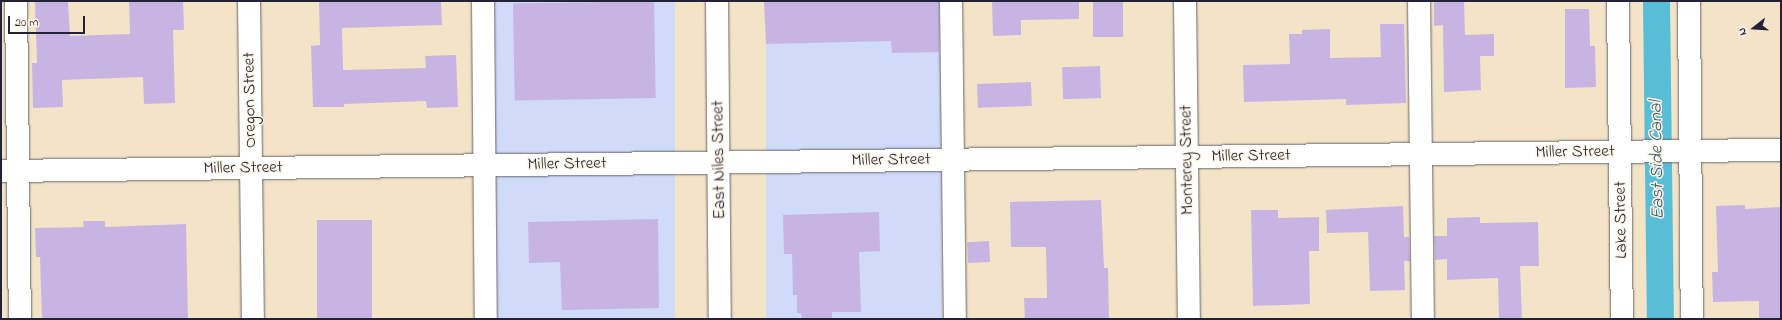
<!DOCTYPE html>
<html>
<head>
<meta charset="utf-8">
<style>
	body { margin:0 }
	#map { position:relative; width:1782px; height:320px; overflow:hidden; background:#f3e4c7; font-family:"Indie Flower",sans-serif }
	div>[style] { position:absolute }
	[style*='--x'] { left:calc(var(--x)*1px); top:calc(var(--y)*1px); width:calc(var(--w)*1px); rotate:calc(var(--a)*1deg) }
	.built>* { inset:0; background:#d0daf9; transform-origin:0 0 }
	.canal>* { height:27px; margin:-13.5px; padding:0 13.5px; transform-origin:13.5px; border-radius:13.5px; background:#58bdd7 }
	.building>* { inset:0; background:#c8b4e3; transform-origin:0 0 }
	.roads { filter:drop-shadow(0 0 1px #6b666c) drop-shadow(0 0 1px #6b666c) }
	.minor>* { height:22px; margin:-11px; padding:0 11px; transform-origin:11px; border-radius:11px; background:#fff }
	.major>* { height:22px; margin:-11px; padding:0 11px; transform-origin:11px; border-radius:11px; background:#fff }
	span { translate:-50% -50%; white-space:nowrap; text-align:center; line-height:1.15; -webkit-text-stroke:3px #fcf5e5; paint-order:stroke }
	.street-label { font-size:17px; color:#22223b }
	.water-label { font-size:18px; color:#355872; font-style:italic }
	.frame { position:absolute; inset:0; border:2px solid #22223b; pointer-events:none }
	.north { position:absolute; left:1734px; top:8px; width:40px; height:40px; -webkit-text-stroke:3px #fcf5e5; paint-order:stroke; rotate:253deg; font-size:11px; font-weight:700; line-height:16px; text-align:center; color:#22223b }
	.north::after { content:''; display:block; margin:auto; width:14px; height:18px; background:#22223b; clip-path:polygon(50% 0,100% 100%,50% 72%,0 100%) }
	.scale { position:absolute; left:8px; top:16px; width:77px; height:18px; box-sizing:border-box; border:2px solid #22223b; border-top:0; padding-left:5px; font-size:12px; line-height:14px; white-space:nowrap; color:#22223b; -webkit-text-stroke:3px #fcf5e5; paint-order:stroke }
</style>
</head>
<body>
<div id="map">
	<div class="built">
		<i style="left:490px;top:1px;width:185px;height:318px"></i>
		<i style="left:766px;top:1px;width:176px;height:318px"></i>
	</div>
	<div class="canal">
		<i style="--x:1656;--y:1;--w:318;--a:89.3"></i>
	</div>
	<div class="building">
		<i style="clip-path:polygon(35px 1px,68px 1px,70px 36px,130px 34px,129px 1px,183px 1px,184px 30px,173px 30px,175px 103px,144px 104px,143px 77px,62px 80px,63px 107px,33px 108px,32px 63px,37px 63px)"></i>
		<i style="clip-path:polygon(319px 1px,441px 1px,442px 25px,342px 28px,343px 70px,426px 68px,425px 56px,456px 55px,458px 107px,427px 108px,426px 101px,344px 104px,344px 107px,313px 107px,311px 46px,320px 45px)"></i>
		<i style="left:654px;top:1px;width:97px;height:141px;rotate:89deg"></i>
		<i style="clip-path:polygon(764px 1px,939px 1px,939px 52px,892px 53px,891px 41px,766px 44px)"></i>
		<i style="clip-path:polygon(992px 1px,1079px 1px,1079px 19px,1021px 20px,1021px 35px,993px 36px)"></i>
		<i style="left:1093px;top:1px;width:30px;height:36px"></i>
		<i style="clip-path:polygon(1434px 1px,1464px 1px,1465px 35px,1494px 34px,1494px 56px,1480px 56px,1481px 90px,1444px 92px,1443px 25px,1434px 26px)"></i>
		<i style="clip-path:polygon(1565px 9px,1589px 9px,1590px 46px,1595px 46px,1596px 87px,1565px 88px)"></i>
		<i style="clip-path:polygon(1380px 24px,1404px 24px,1406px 103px,1346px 105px,1346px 99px,1244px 102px,1243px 65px,1290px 64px,1289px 34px,1302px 34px,1302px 30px,1330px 29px,1330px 58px,1381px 57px)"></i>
		<i style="left:1100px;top:66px;width:32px;height:38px;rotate:88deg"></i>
		<i style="left:1031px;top:82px;width:24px;height:54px;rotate:88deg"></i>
		<i style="clip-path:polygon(1101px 200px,1104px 268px,1108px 268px,1109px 319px,1025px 319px,1024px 298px,1047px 298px,1046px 247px,1011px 247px,1010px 202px)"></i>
		<i style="clip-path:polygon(1745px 205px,1745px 209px,1781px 207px,1781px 319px,1759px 319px,1759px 301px,1713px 302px,1712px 272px,1718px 272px,1716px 206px)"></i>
		<i style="clip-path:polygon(1403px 206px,1404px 237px,1409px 237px,1410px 261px,1404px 261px,1405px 290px,1370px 291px,1368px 232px,1327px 233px,1326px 210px)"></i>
		<i style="clip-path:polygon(1251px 210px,1278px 210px,1278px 218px,1319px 217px,1319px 251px,1309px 251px,1310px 304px,1253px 306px)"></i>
		<i style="clip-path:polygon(879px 212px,880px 251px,859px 252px,861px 312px,832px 312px,832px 319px,802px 319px,801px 313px,797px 313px,797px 295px,793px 295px,792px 254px,784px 254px,783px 215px)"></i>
		<i style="clip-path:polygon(1480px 217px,1480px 223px,1538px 222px,1539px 266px,1520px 266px,1522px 319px,1499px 319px,1498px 278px,1447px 280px,1447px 259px,1435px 260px,1434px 236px,1447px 236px,1447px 218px)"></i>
		<i style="clip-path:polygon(658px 219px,659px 308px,562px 310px,560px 262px,529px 263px,528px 222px)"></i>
		<i style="left:372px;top:220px;width:99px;height:55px;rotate:90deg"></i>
		<i style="clip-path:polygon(83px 221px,105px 221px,105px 227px,186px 224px,188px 319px,42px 319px,40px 257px,36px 257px,35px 228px,84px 227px)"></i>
		<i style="left:989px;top:241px;width:21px;height:22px;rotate:87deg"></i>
	</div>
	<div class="roads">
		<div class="minor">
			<i style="--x:16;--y:1;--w:318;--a:89.3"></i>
			<i style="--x:249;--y:1;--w:318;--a:89.3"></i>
			<i style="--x:483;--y:1;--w:318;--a:89.5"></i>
			<i style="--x:951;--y:1;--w:318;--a:89.3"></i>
			<i style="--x:1419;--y:1;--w:318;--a:89.3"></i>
			<i style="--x:1618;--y:1;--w:318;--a:89.3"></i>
			<i style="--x:1689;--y:1;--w:318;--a:89.5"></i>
			<i style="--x:1;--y:171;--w:1780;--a:-0.68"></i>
		</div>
		<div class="major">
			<i style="--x:717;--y:1;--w:318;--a:89.5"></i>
			<i style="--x:1185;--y:1;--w:318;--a:89.3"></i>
		</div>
	</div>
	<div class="street-label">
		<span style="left:250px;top:100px;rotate:-91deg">Oregon Street</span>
		<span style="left:1575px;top:152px;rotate:-1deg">Miller Street</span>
		<span style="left:1251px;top:156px;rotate:-1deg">Miller Street</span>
		<span style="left:719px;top:160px;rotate:-91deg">East Niles Street</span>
		<span style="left:891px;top:160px;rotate:-1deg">Miller Street</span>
		<span style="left:1187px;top:160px;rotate:-91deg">Monterey Street</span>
		<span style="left:567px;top:164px;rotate:-1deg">Miller Street</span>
		<span style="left:243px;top:168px;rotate:-1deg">Miller Street</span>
		<span style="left:1621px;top:220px;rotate:-91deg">Lake Street</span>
	</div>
	<div class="water-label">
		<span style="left:1658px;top:160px;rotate:-91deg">East Side Canal</span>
	</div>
	<div class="frame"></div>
	<div class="north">N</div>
	<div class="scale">20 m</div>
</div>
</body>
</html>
